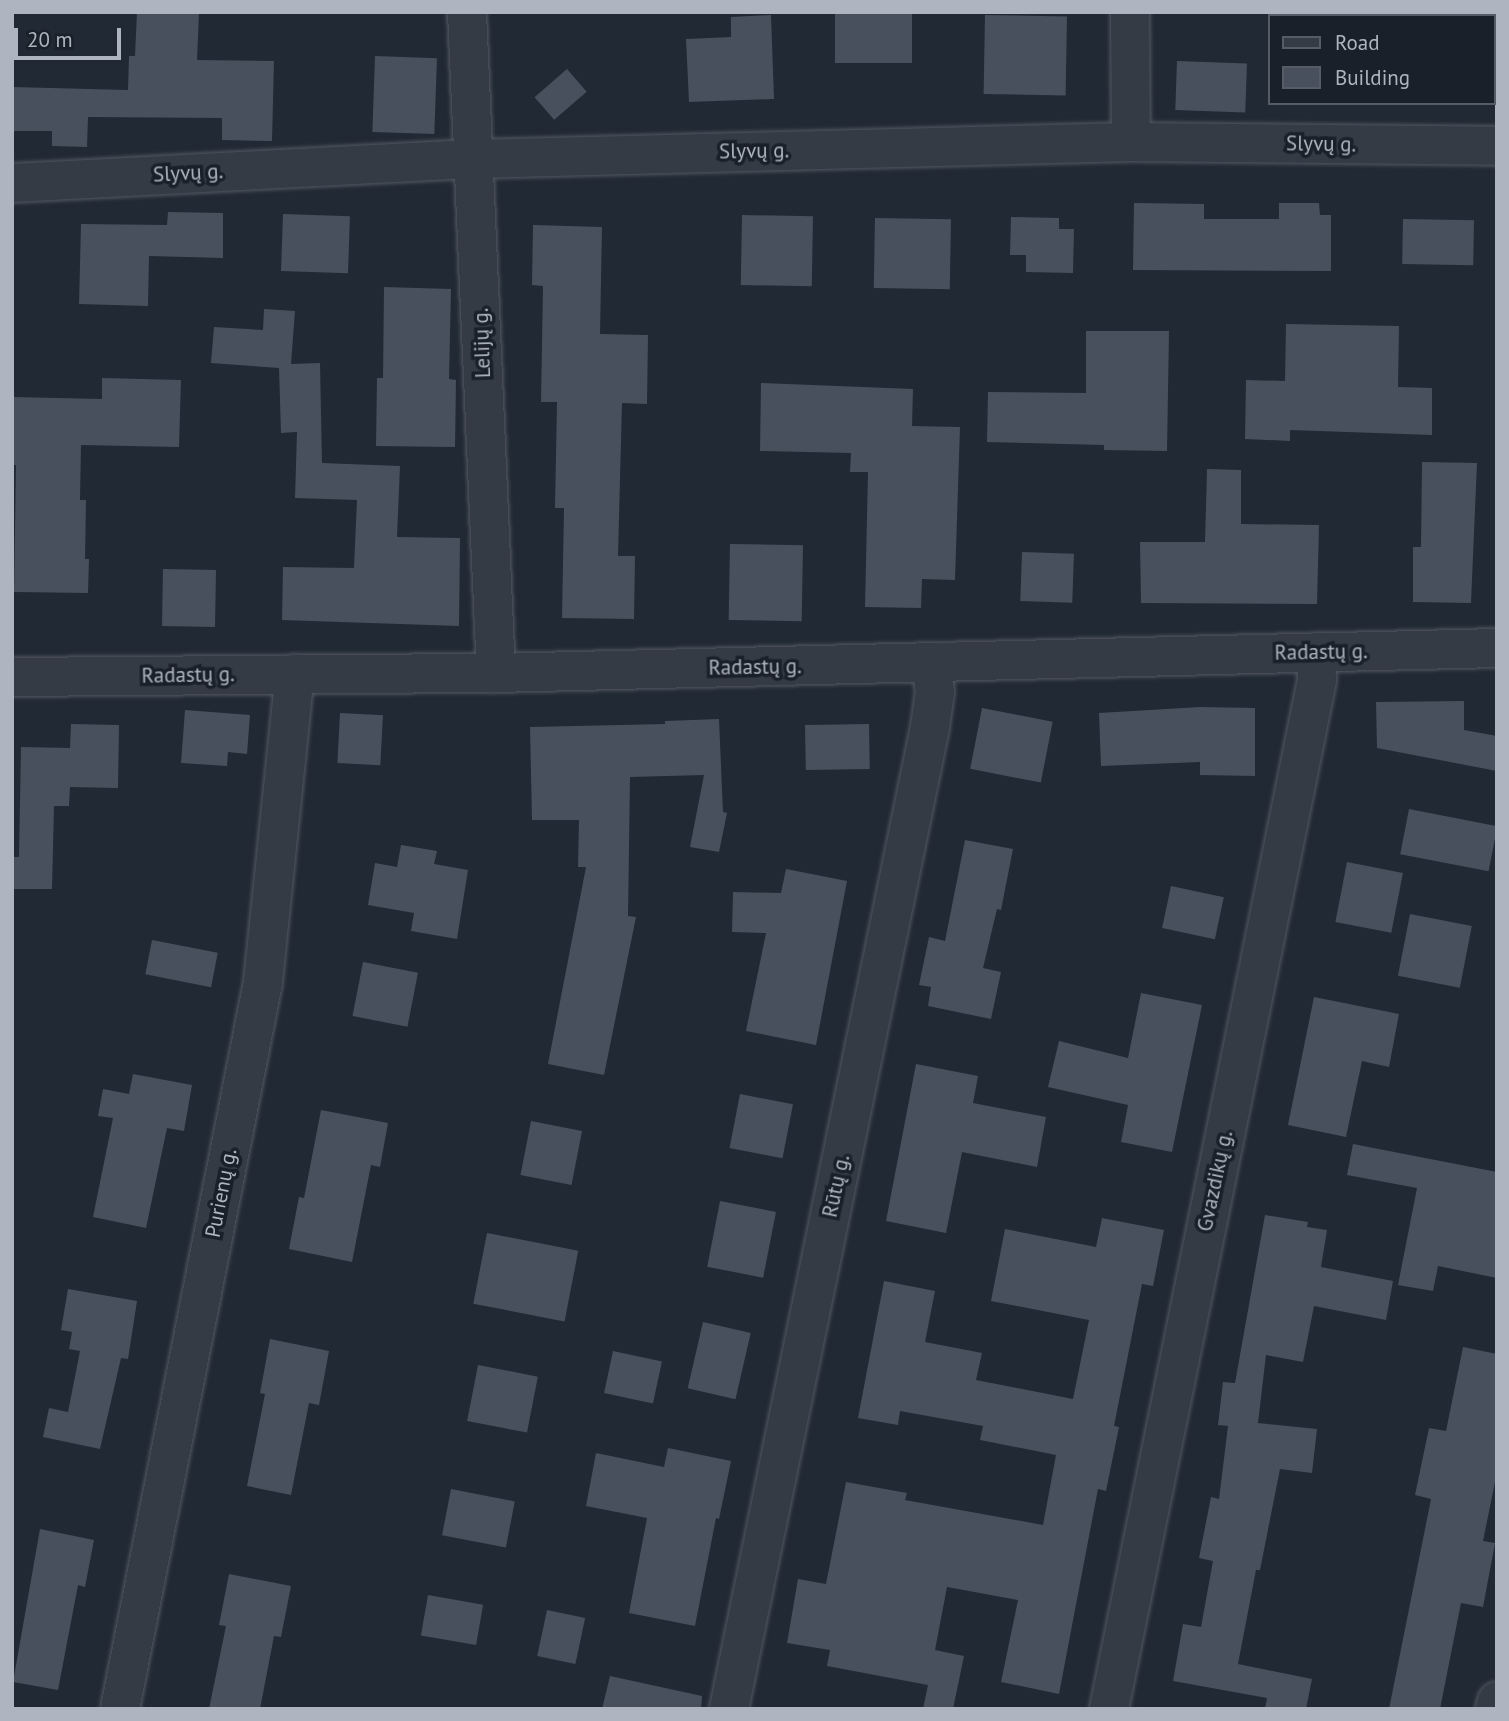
<!DOCTYPE html>
<html>
<head>
<meta charset="utf-8">
<style>
	body { margin:0 }
	#map { position:relative; width:1509px; height:1721px; overflow:hidden; background:#212934; font-family:"PT Sans",sans-serif }
	div>[style] { position:absolute }
	[style*='--x'] { left:calc(var(--x)*1px); top:calc(var(--y)*1px); width:calc(var(--w)*1px); rotate:calc(var(--a)*1deg) }
	.building>* { inset:0; background:#48505d; transform-origin:0 0 }
	.roads { filter:drop-shadow(0 0 2px #525862) drop-shadow(0 0 2px #525862) }
	.minor>* { height:38px; margin:-19px; padding:0 19px; transform-origin:19px; border-radius:19px; background:#343b45 }
	span { translate:-50% -50%; white-space:nowrap; text-align:center; line-height:1.15; -webkit-text-stroke:7px #1a2029; paint-order:stroke }
	.street-label { font-size:21px; color:#aeb5c1 }
	.frame { position:absolute; inset:0; border:14px solid #aeb5c1; pointer-events:none }
	.legend { position:absolute; left:1268px; top:14px; width:228px; height:91px; box-sizing:border-box; background:#1a2029; border:2px solid #555c66; margin:0; padding:9px 12px; list-style:none; font-size:21px; color:#aeb5c1 }
	.legend li { display:flex; align-items:center; gap:14px; height:35px }
	.legend b { width:35px; border:2px solid #555c66 }
	.scale { position:absolute; left:14px; top:28px; width:107px; height:32px; box-sizing:border-box; border:4px solid #aeb5c1; border-top:0; padding-left:9px; font-size:21px; line-height:24px; white-space:nowrap; color:#aeb5c1; -webkit-text-stroke:5px #1a2029; paint-order:stroke }
</style>
</head>
<body>
<div id="map">
	<div class="building">
		<i style="clip-path:polygon(137px 12px,199px 12px,197px 60px,274px 61px,272px 141px,222px 140px,222px 118px,88px 117px,87px 147px,52px 146px,52px 131px,12px 131px,12px 87px,128px 90px,129px 56px,135px 56px)"></i>
		<i style="left:835px;top:12px;width:77px;height:51px"></i>
		<i style="clip-path:polygon(771px 15px,774px 99px,689px 102px,686px 39px,731px 37px,731px 17px)"></i>
		<i style="left:985px;top:15px;width:82px;height:79px;rotate:1deg"></i>
		<i style="left:375px;top:56px;width:62px;height:76px;rotate:2deg"></i>
		<i style="left:1177px;top:61px;width:70px;height:49px;rotate:2deg"></i>
		<i style="left:567px;top:69px;width:30px;height:43px;rotate:49deg"></i>
		<i style="clip-path:polygon(1134px 203px,1204px 204px,1204px 219px,1279px 219px,1279px 203px,1319px 203px,1320px 215px,1331px 215px,1331px 271px,1133px 270px)"></i>
		<i style="clip-path:polygon(168px 212px,223px 213px,223px 258px,149px 256px,148px 306px,79px 304px,81px 224px,167px 225px)"></i>
		<i style="left:283px;top:214px;width:67px;height:57px;rotate:2deg"></i>
		<i style="left:742px;top:215px;width:71px;height:70px;rotate:1deg"></i>
		<i style="clip-path:polygon(1011px 217px,1059px 218px,1059px 229px,1074px 229px,1073px 273px,1026px 272px,1026px 255px,1010px 255px)"></i>
		<i style="left:875px;top:218px;width:76px;height:70px;rotate:1deg"></i>
		<i style="left:1403px;top:219px;width:71px;height:45px;rotate:1deg"></i>
		<i style="clip-path:polygon(533px 225px,602px 227px,600px 334px,648px 335px,647px 404px,622px 403px,618px 556px,635px 556px,634px 619px,562px 618px,564px 508px,555px 508px,557px 402px,541px 402px,543px 286px,532px 285px)"></i>
		<i style="clip-path:polygon(384px 287px,451px 289px,449px 379px,456px 380px,455px 447px,376px 446px,377px 378px,383px 378px)"></i>
		<i style="clip-path:polygon(264px 309px,295px 311px,291px 364px,320px 363px,322px 463px,400px 466px,397px 537px,460px 538px,459px 626px,282px 620px,283px 567px,354px 568px,357px 500px,295px 498px,297px 432px,281px 433px,279px 368px,211px 363px,214px 327px,263px 330px)"></i>
		<i style="clip-path:polygon(1286px 324px,1399px 326px,1398px 387px,1432px 388px,1432px 435px,1290px 430px,1290px 441px,1245px 439px,1246px 380px,1285px 381px)"></i>
		<i style="clip-path:polygon(1086px 331px,1169px 331px,1167px 451px,1104px 450px,1104px 445px,987px 442px,988px 392px,1086px 393px)"></i>
		<i style="clip-path:polygon(102px 378px,181px 380px,179px 447px,81px 445px,80px 500px,86px 500px,85px 559px,89px 559px,88px 593px,14px 592px,16px 465px,12px 465px,12px 397px,102px 399px)"></i>
		<i style="clip-path:polygon(761px 383px,913px 389px,912px 426px,960px 427px,955px 580px,922px 579px,921px 608px,865px 607px,868px 472px,850px 472px,851px 453px,760px 451px)"></i>
		<i style="clip-path:polygon(1422px 462px,1477px 463px,1471px 603px,1413px 602px,1413px 547px,1421px 547px)"></i>
		<i style="clip-path:polygon(1207px 469px,1241px 470px,1241px 524px,1319px 525px,1317px 604px,1141px 603px,1140px 542px,1205px 542px)"></i>
		<i style="left:730px;top:544px;width:73px;height:76px;rotate:1deg"></i>
		<i style="left:1022px;top:552px;width:52px;height:49px;rotate:2deg"></i>
		<i style="left:163px;top:569px;width:53px;height:57px;rotate:1deg"></i>
		<i style="clip-path:polygon(1464px 701px,1464px 730px,1497px 736px,1497px 771px,1377px 748px,1376px 702px)"></i>
		<i style="clip-path:polygon(1200px 707px,1255px 708px,1255px 776px,1200px 775px,1200px 762px,1101px 766px,1099px 713px)"></i>
		<i style="left:982px;top:708px;width:72px;height:62px;rotate:11deg"></i>
		<i style="clip-path:polygon(185px 710px,250px 715px,247px 754px,228px 752px,227px 766px,181px 763px)"></i>
		<i style="left:340px;top:713px;width:43px;height:50px;rotate:3deg"></i>
		<i style="clip-path:polygon(719px 719px,723px 812px,727px 813px,719px 852px,690px 847px,704px 775px,630px 777px,628px 916px,636px 917px,604px 1075px,548px 1064px,586px 867px,578px 867px,579px 820px,532px 820px,530px 727px,665px 724px,665px 721px)"></i>
		<i style="clip-path:polygon(71px 724px,119px 725px,118px 788px,70px 787px,69px 806px,54px 806px,52px 889px,12px 889px,12px 857px,19px 857px,21px 747px,70px 748px)"></i>
		<i style="left:869px;top:724px;width:45px;height:64px;rotate:89deg"></i>
		<i style="left:1409px;top:809px;width:90px;height:46px;rotate:11deg"></i>
		<i style="clip-path:polygon(965px 840px,1013px 849px,1001px 910px,997px 909px,983px 968px,1001px 972px,991px 1019px,928px 1006px,931px 987px,919px 985px,929px 937px,945px 941px)"></i>
		<i style="clip-path:polygon(401px 845px,437px 851px,434px 864px,468px 870px,457px 939px,411px 931px,414px 913px,368px 905px,375px 863px,397px 867px)"></i>
		<i style="left:1347px;top:862px;width:57px;height:61px;rotate:11deg"></i>
		<i style="clip-path:polygon(786px 869px,847px 881px,816px 1045px,746px 1031px,766px 933px,732px 932px,733px 892px,781px 893px)"></i>
		<i style="left:1171px;top:886px;width:54px;height:43px;rotate:12deg"></i>
		<i style="left:1410px;top:914px;width:63px;height:63px;rotate:11deg"></i>
		<i style="left:152px;top:940px;width:67px;height:35px;rotate:11deg"></i>
		<i style="left:363px;top:962px;width:56px;height:55px;rotate:11deg"></i>
		<i style="clip-path:polygon(1141px 993px,1202px 1005px,1172px 1152px,1121px 1142px,1128px 1105px,1048px 1087px,1059px 1041px,1128px 1058px)"></i>
		<i style="clip-path:polygon(1314px 997px,1399px 1014px,1389px 1067px,1362px 1061px,1346px 1137px,1288px 1125px)"></i>
		<i style="clip-path:polygon(916px 1064px,978px 1076px,973px 1103px,1046px 1117px,1037px 1167px,962px 1152px,946px 1233px,886px 1221px)"></i>
		<i style="clip-path:polygon(133px 1074px,192px 1085px,184px 1131px,167px 1128px,146px 1228px,93px 1217px,113px 1118px,98px 1116px,103px 1089px,129px 1094px)"></i>
		<i style="left:740px;top:1094px;width:54px;height:55px;rotate:11deg"></i>
		<i style="clip-path:polygon(321px 1110px,388px 1123px,380px 1167px,371px 1165px,352px 1262px,289px 1249px,299px 1197px,304px 1198px)"></i>
		<i style="left:531px;top:1121px;width:52px;height:55px;rotate:11deg"></i>
		<i style="clip-path:polygon(1353px 1144px,1497px 1172px,1497px 1278px,1438px 1266px,1433px 1291px,1398px 1285px,1417px 1188px,1347px 1175px)"></i>
		<i style="left:720px;top:1201px;width:57px;height:67px;rotate:11deg"></i>
		<i style="clip-path:polygon(1265px 1215px,1308px 1222px,1307px 1227px,1327px 1230px,1321px 1267px,1393px 1281px,1386px 1320px,1314px 1306px,1303px 1362px,1266px 1355px,1258px 1423px,1317px 1429px,1312px 1473px,1280px 1469px,1260px 1570px,1256px 1570px,1238px 1664px,1312px 1679px,1306px 1709px,1265px 1709px,1267px 1698px,1173px 1681px,1183px 1624px,1201px 1627px,1213px 1561px,1199px 1558px,1211px 1497px,1219px 1499px,1228px 1426px,1218px 1425px,1223px 1382px,1235px 1383px)"></i>
		<i style="clip-path:polygon(1102px 1218px,1164px 1230px,1153px 1286px,1142px 1284px,1114px 1426px,1119px 1427px,1106px 1491px,1098px 1489px,1059px 1694px,1001px 1682px,1018px 1600px,947px 1587px,935px 1650px,964px 1656px,953px 1709px,923px 1709px,928px 1685px,827px 1666px,830px 1650px,787px 1643px,798px 1579px,826px 1584px,846px 1482px,907px 1493px,905px 1500px,1043px 1525px,1056px 1455px,980px 1440px,983px 1426px,900px 1411px,898px 1425px,858px 1418px,884px 1281px,935px 1291px,925px 1342px,982px 1353px,976px 1380px,1073px 1399px,1089px 1320px,991px 1301px,1005px 1229px,1096px 1247px)"></i>
		<i style="left:487px;top:1233px;width:93px;height:72px;rotate:11deg"></i>
		<i style="clip-path:polygon(68px 1289px,137px 1301px,128px 1359px,121px 1358px,100px 1449px,43px 1437px,49px 1408px,68px 1412px,80px 1351px,69px 1349px,72px 1332px,61px 1330px)"></i>
		<i style="left:703px;top:1322px;width:49px;height:68px;rotate:13deg"></i>
		<i style="clip-path:polygon(270px 1339px,329px 1351px,319px 1405px,309px 1403px,291px 1495px,247px 1486px,265px 1394px,260px 1393px)"></i>
		<i style="clip-path:polygon(1463px 1347px,1497px 1354px,1497px 1472px,1483px 1541px,1495px 1543px,1483px 1607px,1461px 1603px,1440px 1709px,1389px 1709px,1431px 1499px,1415px 1495px,1429px 1428px,1446px 1431px)"></i>
		<i style="left:613px;top:1351px;width:50px;height:43px;rotate:12deg"></i>
		<i style="left:478px;top:1365px;width:61px;height:57px;rotate:11deg"></i>
		<i style="clip-path:polygon(668px 1448px,731px 1461px,719px 1519px,716px 1518px,695px 1626px,629px 1613px,647px 1518px,586px 1506px,596px 1453px,664px 1467px)"></i>
		<i style="left:451px;top:1489px;width:65px;height:47px;rotate:11deg"></i>
		<i style="clip-path:polygon(40px 1529px,94px 1540px,85px 1587px,78px 1585px,58px 1690px,13px 1682px)"></i>
		<i style="clip-path:polygon(229px 1574px,291px 1586px,281px 1637px,274px 1636px,260px 1709px,209px 1709px,226px 1626px,219px 1625px)"></i>
		<i style="left:428px;top:1595px;width:56px;height:41px;rotate:10deg"></i>
		<i style="left:547px;top:1610px;width:39px;height:47px;rotate:12deg"></i>
		<i style="clip-path:polygon(610px 1676px,702px 1696px,701px 1709px,602px 1709px)"></i>
	</div>
	<div class="roads">
		<div class="minor">
			<i style="--x:467;--y:12;--w:662;--a:87.49"></i>
			<i style="--x:1130;--y:12;--w:130;--a:89.6"></i>
			<i style="--x:12;--y:183;--w:463;--a:-3"></i>
			<i style="--x:474;--y:159;--w:657;--a:-1.48"></i>
			<i style="--x:1131;--y:142;--w:366;--a:0.6"></i>
			<i style="--x:12;--y:677;--w:484;--a:-0.5"></i>
			<i style="--x:496;--y:673;--w:1001;--a:-1.43"></i>
			<i style="--x:120;--y:1709;--w:741;--a:-78.87"></i>
			<i style="--x:263;--y:982;--w:310;--a:-84.1"></i>
			<i style="--x:729;--y:1709;--w:1002;--a:-78.43"></i>
			<i style="--x:930;--y:727;--w:35;--a:-82"></i>
			<i style="--x:935;--y:692;--w:29;--a:-98"></i>
			<i style="--x:1109;--y:1709;--w:1050;--a:-78.57"></i>
			<i style="--x:1317;--y:680;--w:28;--a:-92"></i>
			<i style="--x:1495;--y:1709;--w:8;--a:-76"></i>
		</div>
	</div>
	<div class="street-label">
		<span style="left:1321px;top:144px;rotate:1deg">Slyvų g.</span>
		<span style="left:754px;top:151px;rotate:-1deg">Slyvų g.</span>
		<span style="left:188px;top:173px;rotate:-3deg">Slyvų g.</span>
		<span style="left:482px;top:343px;rotate:-92deg">Lelijų g.</span>
		<span style="left:1321px;top:652px;rotate:-1deg">Radastų g.</span>
		<span style="left:755px;top:667px;rotate:-1deg">Radastų g.</span>
		<span style="left:188px;top:675px;rotate:-1deg">Radastų g.</span>
		<span style="left:1215px;top:1181px;rotate:-78deg">Gvazdikų g.</span>
		<span style="left:836px;top:1186px;rotate:-78deg">Rūtų g.</span>
		<span style="left:221px;top:1193px;rotate:-79deg">Purienų g.</span>
	</div>
	<div class="frame"></div>
	<ul class="legend">
	<li><b style="height:9px;background:#343b45"></b>Road</li>
	<li><b style="height:19px;background:#48505d"></b>Building</li>
	</ul>
	<div class="scale">20 m</div>
</div>
</body>
</html>
